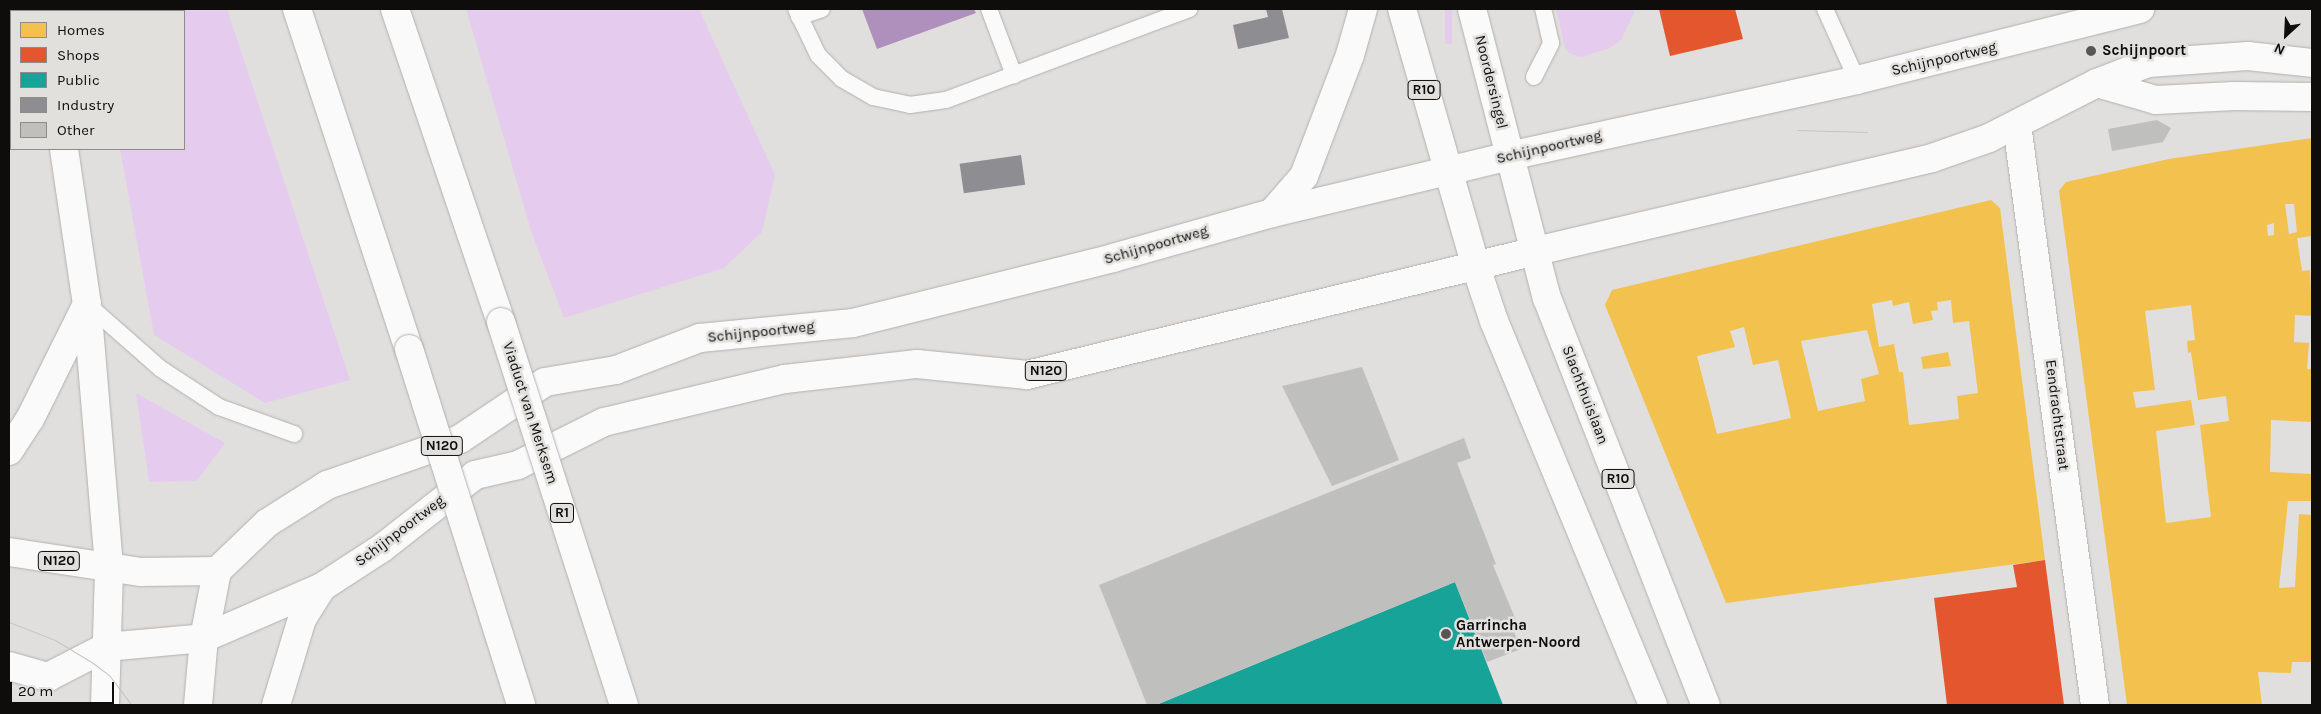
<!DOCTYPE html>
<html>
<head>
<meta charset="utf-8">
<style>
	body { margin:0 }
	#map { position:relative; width:2321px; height:714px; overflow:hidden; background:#e1dfdd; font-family:Karla,sans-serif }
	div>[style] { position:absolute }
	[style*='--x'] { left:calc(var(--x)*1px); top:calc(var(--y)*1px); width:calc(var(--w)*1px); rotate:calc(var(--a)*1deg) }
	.green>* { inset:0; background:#e5ccef; transform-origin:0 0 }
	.water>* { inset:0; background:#af90bc }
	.homes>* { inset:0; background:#f2c14e }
	.shops>* { inset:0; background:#e4572e }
	.public>* { inset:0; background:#17a398 }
	.industry>* { inset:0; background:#8d8d92; transform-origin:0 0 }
	.building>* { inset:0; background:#bfbfbd }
	.roads { filter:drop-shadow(0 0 1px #b1b0af) drop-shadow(0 0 1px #b1b0af) }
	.service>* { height:16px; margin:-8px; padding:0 8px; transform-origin:8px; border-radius:8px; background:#fafafa }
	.minor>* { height:28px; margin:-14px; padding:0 14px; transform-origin:14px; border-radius:14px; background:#fafafa }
	.tertiary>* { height:28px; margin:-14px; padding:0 14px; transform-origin:14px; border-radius:14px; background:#fafafa }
	.primary>* { height:28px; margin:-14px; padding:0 14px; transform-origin:14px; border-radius:14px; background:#fafafa }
	.motorway>* { height:28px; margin:-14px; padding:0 14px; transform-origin:14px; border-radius:14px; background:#fafafa }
	.tram>* { height:1px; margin:-0.5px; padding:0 0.5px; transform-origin:0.5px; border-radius:0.5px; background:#c4c4c3 }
	.bridges { filter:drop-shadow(0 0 1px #b1b0af) drop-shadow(0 0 1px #b1b0af) }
	.motorway-bridge>* { height:28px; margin:-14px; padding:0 14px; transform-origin:14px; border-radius:14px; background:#fafafa }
	.dots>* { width:14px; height:14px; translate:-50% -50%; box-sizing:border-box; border:2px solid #e2e0dc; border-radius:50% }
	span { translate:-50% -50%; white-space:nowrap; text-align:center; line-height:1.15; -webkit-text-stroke:5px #e2e0dc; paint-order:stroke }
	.shield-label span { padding:1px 4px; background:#e2e0dc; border:1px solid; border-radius:4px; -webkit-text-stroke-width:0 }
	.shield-label { font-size:14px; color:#0e0d0c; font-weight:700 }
	.poi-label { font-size:15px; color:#0e0d0c; font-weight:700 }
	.left { translate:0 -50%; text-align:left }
	.street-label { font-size:15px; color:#0e0d0c }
	.frame { position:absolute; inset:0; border:10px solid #0e0d0c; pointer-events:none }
	.legend { position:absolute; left:10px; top:10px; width:175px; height:140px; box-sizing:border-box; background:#e2e0dc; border:1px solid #8d8c89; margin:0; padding:6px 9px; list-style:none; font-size:15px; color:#0e0d0c }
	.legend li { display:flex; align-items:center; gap:10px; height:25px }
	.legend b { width:25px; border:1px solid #8d8c89 }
	.north { position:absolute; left:2261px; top:10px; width:50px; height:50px; -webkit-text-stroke:4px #e2e0dc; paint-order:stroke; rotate:205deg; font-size:14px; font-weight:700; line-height:20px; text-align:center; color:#0e0d0c }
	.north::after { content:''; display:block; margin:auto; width:18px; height:22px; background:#0e0d0c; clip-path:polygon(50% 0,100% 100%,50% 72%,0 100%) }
	.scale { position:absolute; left:10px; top:682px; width:104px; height:22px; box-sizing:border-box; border:2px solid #0e0d0c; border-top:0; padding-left:6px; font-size:15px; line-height:18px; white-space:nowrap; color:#0e0d0c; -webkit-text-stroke:4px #e2e0dc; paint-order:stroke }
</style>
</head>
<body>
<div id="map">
	<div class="green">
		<i style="clip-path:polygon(99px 9px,227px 9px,350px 380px,265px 403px,154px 335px,120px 149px,184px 149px,184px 11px)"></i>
		<i style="clip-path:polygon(466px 9px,699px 9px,775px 175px,762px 232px,724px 268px,564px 318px,532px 234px)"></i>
		<i style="left:1445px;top:9px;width:7px;height:35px"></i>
		<i style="clip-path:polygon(1556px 9px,1634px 9px,1634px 13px,1621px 40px,1610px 48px,1581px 57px,1569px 53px,1565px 48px)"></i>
		<i style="clip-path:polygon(136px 393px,225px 443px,197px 481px,149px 482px)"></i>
	</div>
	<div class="water">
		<i style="clip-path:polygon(862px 9px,974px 9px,976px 13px,877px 49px)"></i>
	</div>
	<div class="homes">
		<i style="clip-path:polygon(evenodd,2312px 138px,2312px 236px,2297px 238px,2302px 271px,2310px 270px,2312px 316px,2295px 315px,2294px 342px,2309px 343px,2307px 369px,2312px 369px,2312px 422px,2271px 420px,2270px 472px,2312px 474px,2312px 501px,2288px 501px,2279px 588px,2295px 587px,2299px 514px,2312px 515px,2312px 662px,2292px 662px,2291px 673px,2258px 672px,2262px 705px,2127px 705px,2059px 191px,2066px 182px,2169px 159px,2312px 138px,2285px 204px,2294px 204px,2297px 232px,2289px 234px,2285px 204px,2312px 138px,2274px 223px,2274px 235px,2268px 236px,2267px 225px,2274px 223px,2312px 138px,2191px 305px,2195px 340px,2187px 341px,2188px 353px,2191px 352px,2198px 400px,2226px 396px,2229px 421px,2200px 425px,2211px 517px,2166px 523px,2156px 431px,2195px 425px,2191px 400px,2136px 408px,2133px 392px,2155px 390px,2145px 311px,2191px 305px)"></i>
		<i style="clip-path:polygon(evenodd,1991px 200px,2000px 208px,2045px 560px,1726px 603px,1605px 305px,1612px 290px,1991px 200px,1892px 300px,1893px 306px,1909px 302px,1913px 324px,1933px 320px,1931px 311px,1938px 310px,1937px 302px,1951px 300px,1953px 323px,1969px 321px,1978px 393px,1957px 396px,1959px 419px,1909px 425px,1903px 372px,1899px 372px,1894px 344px,1879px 347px,1872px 304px,1892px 300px,1991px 200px,1744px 327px,1753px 365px,1778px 360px,1791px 418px,1717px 434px,1697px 356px,1735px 347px,1730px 331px,1744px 327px,1991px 200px,1867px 330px,1879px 374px,1861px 379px,1865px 401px,1818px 411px,1801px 341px,1867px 330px)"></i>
		<i style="clip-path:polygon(1948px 352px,1951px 366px,1923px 369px,1921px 357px)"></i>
	</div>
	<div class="shops">
		<i style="clip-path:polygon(1659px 9px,1735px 9px,1743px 39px,1670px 56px)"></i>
		<i style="clip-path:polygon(2045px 560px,2064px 705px,1947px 705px,1934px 598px,2017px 587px,2013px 565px)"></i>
	</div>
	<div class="public">
		<i style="clip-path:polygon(1455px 582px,1503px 705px,1156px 705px)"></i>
	</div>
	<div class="industry">
		<i style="clip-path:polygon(1266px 9px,1282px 9px,1289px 38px,1238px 49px,1233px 25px,1268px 17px)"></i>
		<i style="left:1021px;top:155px;width:30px;height:62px;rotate:82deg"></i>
	</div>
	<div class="building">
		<i style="clip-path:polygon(2157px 120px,2171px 128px,2163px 142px,2112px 151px,2108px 129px)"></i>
		<i style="clip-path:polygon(1362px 367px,1399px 460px,1332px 486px,1282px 386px)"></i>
		<i style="clip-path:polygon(1464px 438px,1471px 458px,1457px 463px,1496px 564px,1493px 565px,1520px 630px,1514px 632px,1521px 649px,1487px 662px,1455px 582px,1156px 705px,1147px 705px,1099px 585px)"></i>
	</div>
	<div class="roads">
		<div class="service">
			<i style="--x:796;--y:9;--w:51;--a:64.4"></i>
			<i style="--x:818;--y:55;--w:34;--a:45"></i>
			<i style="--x:842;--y:79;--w:36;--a:30"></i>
			<i style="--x:873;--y:97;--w:38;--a:12"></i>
			<i style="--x:910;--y:105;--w:36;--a:-8"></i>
			<i style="--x:946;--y:100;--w:260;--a:-20.5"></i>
			<i style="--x:989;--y:9;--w:71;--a:69.3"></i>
			<i style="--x:1825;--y:9;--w:78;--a:65.7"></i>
			<i style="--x:799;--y:17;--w:24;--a:-19"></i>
			<i style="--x:1534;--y:77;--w:38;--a:-63"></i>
			<i style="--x:1551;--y:43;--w:35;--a:-103"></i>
			<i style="--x:87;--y:304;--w:98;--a:41.3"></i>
			<i style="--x:161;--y:369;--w:69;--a:33.2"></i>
			<i style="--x:219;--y:407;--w:80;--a:19.8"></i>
		</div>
		<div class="minor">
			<i style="--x:2097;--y:83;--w:61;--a:16.1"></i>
			<i style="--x:2156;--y:100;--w:78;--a:-2.9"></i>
			<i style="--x:2234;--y:96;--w:78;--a:0.7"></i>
			<i style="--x:2017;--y:125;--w:585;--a:82.34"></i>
		</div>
		<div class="tertiary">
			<i style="--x:1509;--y:156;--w:356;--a:-12.3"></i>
			<i style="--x:1857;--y:80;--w:292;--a:-14.1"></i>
			<i style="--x:1532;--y:252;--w:411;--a:-13.2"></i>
			<i style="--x:1932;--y:158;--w:60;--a:-19.3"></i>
			<i style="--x:1989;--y:138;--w:121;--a:-27"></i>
			<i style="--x:2097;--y:83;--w:55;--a:-21.4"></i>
			<i style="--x:2148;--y:63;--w:100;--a:-4"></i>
			<i style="--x:2248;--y:56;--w:64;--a:6.2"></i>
		</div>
		<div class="primary">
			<i style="--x:1402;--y:9;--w:265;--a:74"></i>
			<i style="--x:1475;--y:264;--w:60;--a:71.6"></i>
			<i style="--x:1494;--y:321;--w:416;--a:67.5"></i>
			<i style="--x:1472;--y:9;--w:299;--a:75.5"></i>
			<i style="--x:1547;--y:298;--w:437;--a:68.7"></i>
			<i style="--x:1272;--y:213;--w:49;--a:-49.1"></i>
			<i style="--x:1304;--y:176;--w:129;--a:-69.2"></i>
			<i style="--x:1350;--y:55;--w:48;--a:-74.2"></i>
			<i style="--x:9;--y:552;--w:134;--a:8.6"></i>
			<i style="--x:141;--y:572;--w:76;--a:-0.8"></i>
			<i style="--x:9;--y:666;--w:41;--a:15.8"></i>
			<i style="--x:48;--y:677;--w:65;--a:-27.3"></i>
			<i style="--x:106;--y:647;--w:98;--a:-5.2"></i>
			<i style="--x:204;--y:638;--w:129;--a:-23.4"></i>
			<i style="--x:322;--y:587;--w:72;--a:-33"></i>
			<i style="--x:382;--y:548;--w:118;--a:-38.1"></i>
			<i style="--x:475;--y:475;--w:44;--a:-13.1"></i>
			<i style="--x:518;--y:465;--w:96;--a:-26.6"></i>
			<i style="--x:604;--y:422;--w:186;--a:-13.4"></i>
			<i style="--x:785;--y:379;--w:133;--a:-6.5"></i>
			<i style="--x:917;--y:364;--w:111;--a:5.7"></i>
			<i style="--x:1027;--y:375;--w:520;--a:-13.69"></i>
			<i style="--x:105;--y:705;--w:137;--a:-88.3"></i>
			<i style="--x:198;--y:705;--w:67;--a:-84.9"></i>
			<i style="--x:204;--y:638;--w:68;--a:-79"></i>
			<i style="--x:217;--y:571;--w:69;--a:-43.8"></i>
			<i style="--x:267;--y:523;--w:71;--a:-32.3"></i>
			<i style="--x:327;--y:485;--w:141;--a:-19.1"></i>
			<i style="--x:460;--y:439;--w:102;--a:-33.8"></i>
			<i style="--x:545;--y:382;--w:72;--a:-9.6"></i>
			<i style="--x:616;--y:370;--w:90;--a:-20.9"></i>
			<i style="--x:700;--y:338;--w:154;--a:-5.6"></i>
			<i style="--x:853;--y:323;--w:268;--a:-14"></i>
			<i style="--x:1113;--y:258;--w:165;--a:-15.8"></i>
			<i style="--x:1272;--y:213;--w:244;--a:-13.5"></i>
			<i style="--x:276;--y:705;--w:90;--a:-73.2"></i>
			<i style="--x:302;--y:619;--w:38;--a:-58"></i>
		</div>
		<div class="motorway">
			<i style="--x:44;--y:9;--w:2;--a:90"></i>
			<i style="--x:297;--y:9;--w:358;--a:71.8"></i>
			<i style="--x:395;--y:9;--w:330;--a:71.3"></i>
			<i style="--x:9;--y:40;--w:5;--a:68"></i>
			<i style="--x:64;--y:149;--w:157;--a:81.6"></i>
			<i style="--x:87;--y:304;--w:265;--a:85.2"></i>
			<i style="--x:9;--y:451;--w:38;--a:-57"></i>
			<i style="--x:30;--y:419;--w:128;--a:-63.6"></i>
		</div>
	</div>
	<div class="tram">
		<i style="--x:1797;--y:130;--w:70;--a:1.6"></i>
		<i style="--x:9;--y:622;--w:49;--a:21.4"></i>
		<i style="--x:55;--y:640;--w:44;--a:31.2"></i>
		<i style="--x:93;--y:663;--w:20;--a:37"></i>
		<i style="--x:109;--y:675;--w:38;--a:53"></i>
	</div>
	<div class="bridges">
		<div class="motorway-bridge">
			<i style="--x:501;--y:322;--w:402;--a:72.2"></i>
			<i style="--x:409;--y:349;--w:373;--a:72.5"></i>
		</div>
	</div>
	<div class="dots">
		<i style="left:2091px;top:51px;background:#585655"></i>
		<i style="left:1446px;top:634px;background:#585655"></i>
	</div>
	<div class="shield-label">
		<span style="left:1424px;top:90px">R10</span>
		<span style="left:1046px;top:371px">N120</span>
		<span style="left:442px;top:446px">N120</span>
		<span style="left:1618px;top:479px">R10</span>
		<span style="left:562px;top:513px">R1</span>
		<span style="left:59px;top:561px">N120</span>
	</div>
	<div class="poi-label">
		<span class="left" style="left:2102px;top:51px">Schijnpoort</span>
		<span class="left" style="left:1456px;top:634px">Garrincha<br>Antwerpen-Noord</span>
	</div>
	<div class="street-label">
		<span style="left:1944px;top:59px;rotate:-13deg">Schijnpoortweg</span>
		<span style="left:1491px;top:82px;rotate:76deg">Noordersingel</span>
		<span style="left:1549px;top:147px;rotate:-13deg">Schijnpoortweg</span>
		<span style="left:1156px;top:245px;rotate:-16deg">Schijnpoortweg</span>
		<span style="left:761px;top:332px;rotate:-6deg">Schijnpoortweg</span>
		<span style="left:1585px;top:395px;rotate:69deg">Slachthuislaan</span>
		<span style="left:530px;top:413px;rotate:72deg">Viaduct van Merksem</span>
		<span style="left:2057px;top:415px;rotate:83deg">Eendrachtstraat</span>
		<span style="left:400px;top:531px;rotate:-37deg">Schijnpoortweg</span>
	</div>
	<div class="frame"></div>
	<ul class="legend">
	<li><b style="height:14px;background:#f2c14e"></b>Homes</li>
	<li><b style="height:14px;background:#e4572e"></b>Shops</li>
	<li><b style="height:14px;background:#17a398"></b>Public</li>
	<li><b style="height:14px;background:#8d8d92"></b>Industry</li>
	<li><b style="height:14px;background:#bfbfbd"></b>Other</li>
	</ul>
	<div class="north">N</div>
	<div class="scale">20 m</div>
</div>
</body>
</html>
